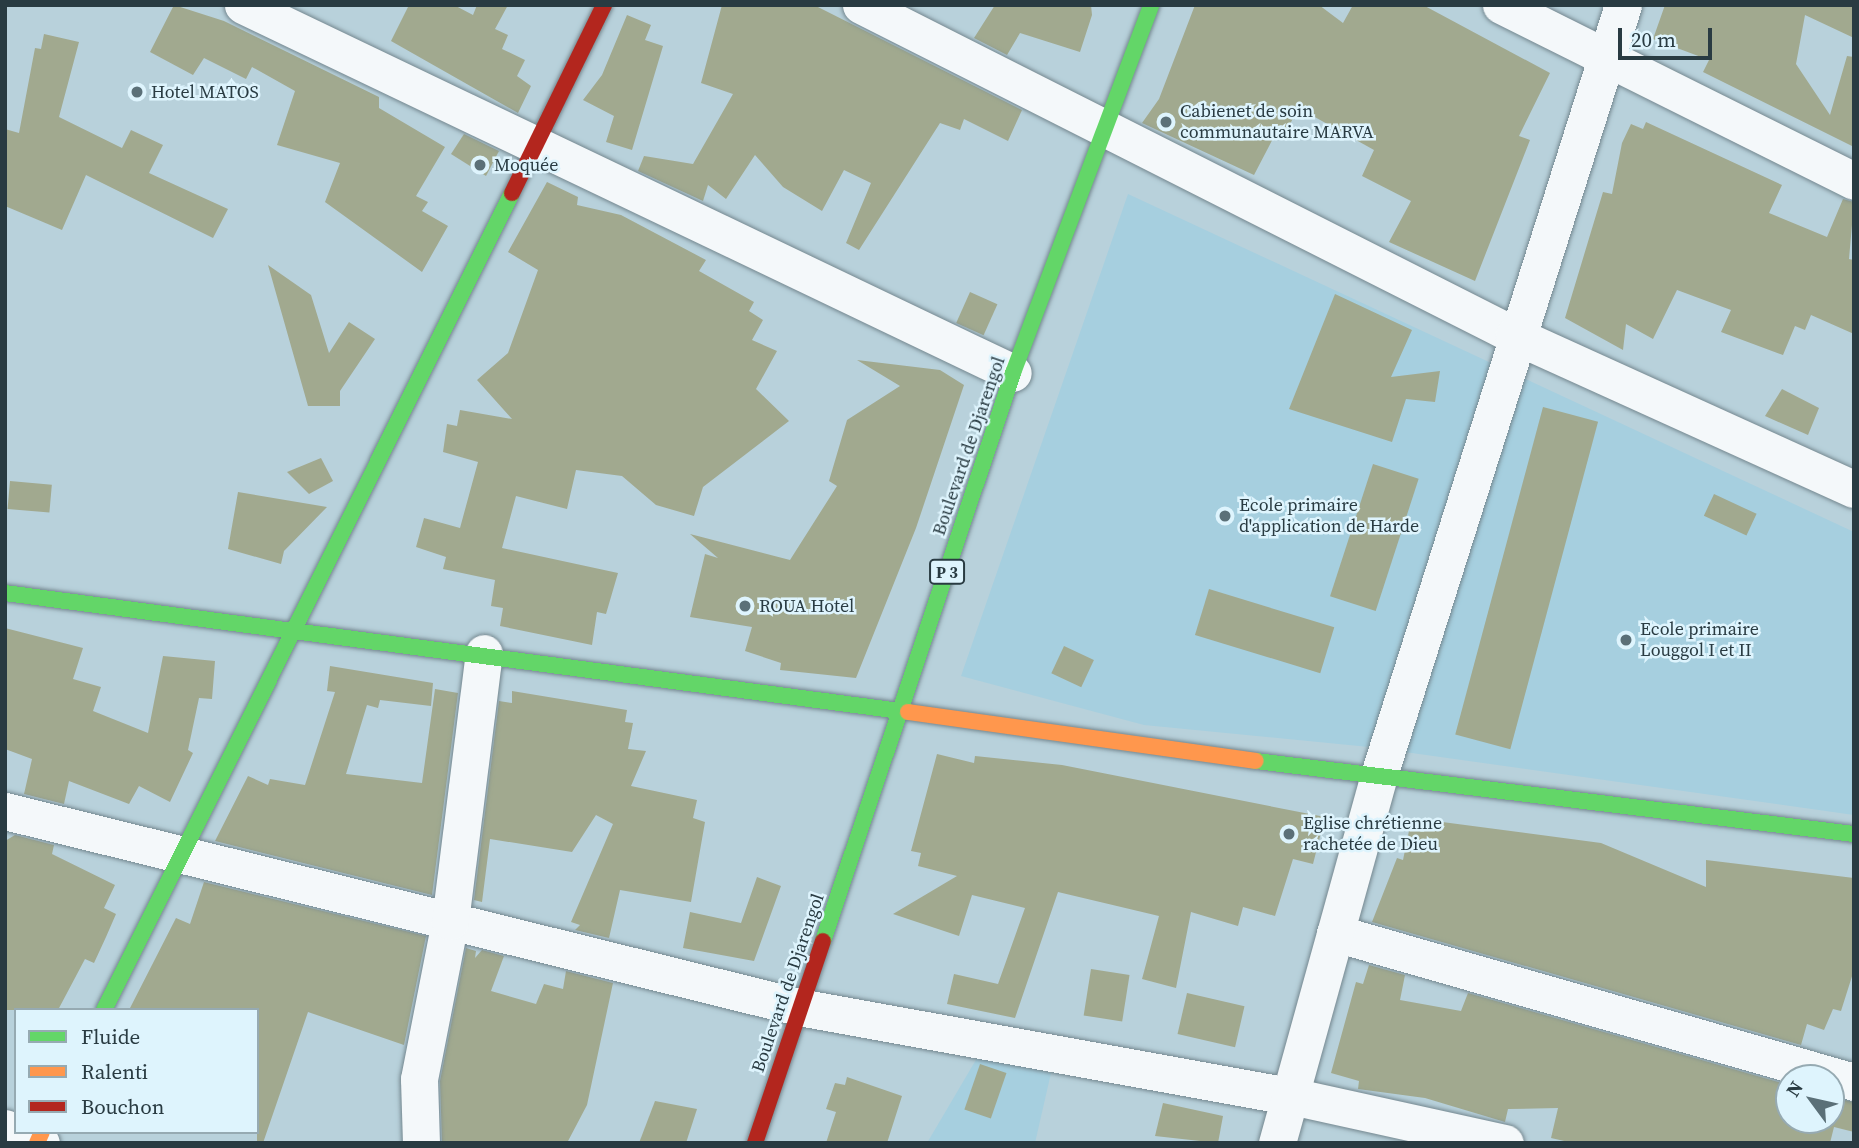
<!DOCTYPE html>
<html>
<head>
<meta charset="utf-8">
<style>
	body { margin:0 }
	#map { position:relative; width:1859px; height:1148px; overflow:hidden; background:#b8d1db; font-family:"Source Serif 4",serif }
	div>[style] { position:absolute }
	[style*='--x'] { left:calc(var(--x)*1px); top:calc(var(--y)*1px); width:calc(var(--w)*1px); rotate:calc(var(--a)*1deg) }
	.built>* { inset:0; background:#a6cfdf }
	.building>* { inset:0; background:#a1a98f; transform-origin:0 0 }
	.roads { filter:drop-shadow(0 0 2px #74878f) drop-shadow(0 0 2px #74878f) }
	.street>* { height:37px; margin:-18.5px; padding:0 18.5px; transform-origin:18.5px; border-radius:18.5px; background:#f4f8fa }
	.fast>* { height:16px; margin:-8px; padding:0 8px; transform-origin:8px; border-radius:8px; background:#63d668 }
	.slow>* { height:16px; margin:-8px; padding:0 8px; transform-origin:8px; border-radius:8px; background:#ff974d }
	.jam>* { height:16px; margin:-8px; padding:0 8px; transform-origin:8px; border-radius:8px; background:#b3261e }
	.dots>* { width:19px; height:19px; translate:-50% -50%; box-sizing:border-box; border:4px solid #def4fd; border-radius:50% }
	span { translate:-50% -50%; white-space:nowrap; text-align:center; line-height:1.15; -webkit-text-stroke:5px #def4fd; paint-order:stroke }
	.shield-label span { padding:2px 5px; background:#def4fd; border:2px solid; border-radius:5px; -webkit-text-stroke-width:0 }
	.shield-label { font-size:16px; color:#293b42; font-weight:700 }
	.poi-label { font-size:18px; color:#293b42 }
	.left { translate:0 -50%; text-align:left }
	.street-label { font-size:18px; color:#293b42 }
	.frame { position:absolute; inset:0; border:7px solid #293b42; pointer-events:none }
	.legend { position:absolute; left:14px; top:1008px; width:245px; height:126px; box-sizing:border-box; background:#def4fd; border:2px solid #96aab2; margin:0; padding:9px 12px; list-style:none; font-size:21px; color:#293b42 }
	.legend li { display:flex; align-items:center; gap:14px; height:35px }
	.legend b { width:35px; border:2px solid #96aab2 }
	.north { position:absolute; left:1775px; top:1064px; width:70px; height:70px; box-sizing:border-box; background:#def4fd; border:2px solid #96aab2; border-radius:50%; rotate:303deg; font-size:19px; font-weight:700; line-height:28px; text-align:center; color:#293b42 }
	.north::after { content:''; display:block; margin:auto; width:24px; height:32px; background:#5b7078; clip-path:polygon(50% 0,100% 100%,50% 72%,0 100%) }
	.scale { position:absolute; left:1618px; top:28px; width:94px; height:32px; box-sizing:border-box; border:4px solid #293b42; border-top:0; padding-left:9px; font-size:21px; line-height:24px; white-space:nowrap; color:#293b42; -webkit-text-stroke:5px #def4fd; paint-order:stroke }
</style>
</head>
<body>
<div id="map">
	<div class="built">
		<i style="clip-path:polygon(1128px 194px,1854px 532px,1854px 815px,1369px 747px,1144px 725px,961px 676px)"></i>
		<i style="clip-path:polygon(980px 1053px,1051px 1073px,1035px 1143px,927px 1143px)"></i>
	</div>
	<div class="building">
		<i style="clip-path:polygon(174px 5px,224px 21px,379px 97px,379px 108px,445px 147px,416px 196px,428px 202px,422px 211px,448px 226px,422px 272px,325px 202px,340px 163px,277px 145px,295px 91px,252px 67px,246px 79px,204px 58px,193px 75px,150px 52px)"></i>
		<i style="clip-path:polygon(409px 5px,454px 5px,473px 15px,477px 5px,508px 5px,495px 29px,508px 35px,502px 49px,525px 60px,517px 76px,531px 86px,518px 113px,391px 41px)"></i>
		<i style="clip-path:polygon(722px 5px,814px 5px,1022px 110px,1008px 141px,964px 119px,960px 130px,940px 123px,859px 250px,846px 243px,871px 183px,844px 170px,822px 211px,783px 187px,755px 155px,726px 199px,708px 185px,703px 201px,638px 171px,644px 156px,693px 164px,733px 94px,701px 83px)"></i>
		<i style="clip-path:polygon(995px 5px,1091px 5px,1092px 15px,1080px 52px,1020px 33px,1007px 55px,974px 38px)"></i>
		<i style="clip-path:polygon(1195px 5px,1319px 5px,1343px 23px,1353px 5px,1423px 5px,1550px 73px,1519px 136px,1530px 140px,1475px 281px,1389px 242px,1411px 201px,1362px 176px,1374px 150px,1304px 111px,1298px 110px,1287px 129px,1280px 125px,1254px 175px,1142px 123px,1159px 99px)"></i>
		<i style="clip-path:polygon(1665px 5px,1854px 5px,1854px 38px,1805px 15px,1796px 64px,1830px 115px,1847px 56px,1854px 57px,1854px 147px,1703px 72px,1709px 60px,1653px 39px)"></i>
		<i style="clip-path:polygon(627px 15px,651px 25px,645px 40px,663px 46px,632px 150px,606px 142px,614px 116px,583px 100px,602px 75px)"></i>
		<i style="clip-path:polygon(44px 34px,79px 42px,59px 117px,122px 148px,131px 130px,163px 145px,149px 173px,228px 209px,213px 238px,86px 175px,62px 230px,5px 206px,5px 129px,19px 133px,35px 48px,41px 49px)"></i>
		<i style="clip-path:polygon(1646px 122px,1782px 185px,1769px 213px,1827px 237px,1843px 199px,1854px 202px,1849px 259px,1854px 260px,1854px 334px,1811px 315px,1805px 330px,1795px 326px,1783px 355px,1721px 332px,1731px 310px,1677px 290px,1653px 339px,1626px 324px,1623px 350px,1565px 318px,1603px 192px,1612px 194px,1622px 143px,1631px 124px,1643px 129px)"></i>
		<i style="clip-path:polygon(464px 134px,499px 151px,486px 176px,451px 154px)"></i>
		<i style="clip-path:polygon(547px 182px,578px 197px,577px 205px,621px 215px,706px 260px,699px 271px,754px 302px,749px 311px,763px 320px,752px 340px,777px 351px,756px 389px,789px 421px,703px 487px,694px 516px,656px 505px,622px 476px,576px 470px,567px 509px,516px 496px,502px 548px,618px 573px,606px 614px,597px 612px,592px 645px,500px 626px,503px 608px,491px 606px,495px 580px,443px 569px,446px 557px,416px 547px,424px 518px,460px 528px,478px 462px,443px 452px,447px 424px,457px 426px,460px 410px,512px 419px,477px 380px,508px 353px,538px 270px,508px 252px)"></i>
		<i style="clip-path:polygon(268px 265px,311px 295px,329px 353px,349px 322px,375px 339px,340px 391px,340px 406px,308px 406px)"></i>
		<i style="left:970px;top:292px;width:30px;height:34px;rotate:24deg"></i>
		<i style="clip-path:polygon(1335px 294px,1412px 330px,1391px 377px,1440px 371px,1435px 402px,1406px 399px,1392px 442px,1289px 409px)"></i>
		<i style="clip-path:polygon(857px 360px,940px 370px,964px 385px,916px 528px,856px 678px,780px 670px,781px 663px,745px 651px,752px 627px,690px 617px,705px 554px,718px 558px,690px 534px,790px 560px,837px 486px,829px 481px,847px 420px,900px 386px)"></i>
		<i style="clip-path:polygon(1782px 389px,1819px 408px,1808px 435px,1765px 416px)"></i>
		<i style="left:1543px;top:407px;width:57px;height:339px;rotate:15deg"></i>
		<i style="clip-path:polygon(321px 458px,333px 481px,309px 494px,287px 472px)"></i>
		<i style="left:1373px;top:464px;width:48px;height:139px;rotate:18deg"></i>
		<i style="left:10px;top:481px;width:42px;height:28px;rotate:5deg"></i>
		<i style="clip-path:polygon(238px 492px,327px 507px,284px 551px,281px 564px,228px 549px)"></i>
		<i style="left:1714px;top:494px;width:47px;height:24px;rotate:25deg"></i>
		<i style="left:1209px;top:589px;width:131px;height:48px;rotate:17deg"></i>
		<i style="clip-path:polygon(5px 628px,83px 648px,73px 679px,101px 687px,93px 711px,148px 733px,163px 656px,215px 661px,212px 699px,199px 698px,188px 750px,193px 753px,170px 802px,139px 786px,129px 804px,69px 781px,64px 804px,24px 794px,32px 759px,5px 749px)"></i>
		<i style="left:1064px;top:646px;width:33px;height:30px;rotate:25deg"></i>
		<i style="clip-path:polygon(330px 666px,433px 683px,431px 706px,380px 700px,378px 708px,367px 705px,346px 774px,422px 783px,435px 689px,458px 693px,432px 895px,215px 841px,248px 776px,268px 785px,270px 779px,305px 785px,335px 692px,327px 691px)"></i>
		<i style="clip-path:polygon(512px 691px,627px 710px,625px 722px,633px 723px,628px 749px,646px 751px,631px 786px,697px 800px,693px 818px,705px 822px,691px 902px,620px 890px,609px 938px,575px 930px,580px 925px,571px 922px,613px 824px,596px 815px,572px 852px,490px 839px,482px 902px,474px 900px,499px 701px,512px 703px)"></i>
		<i style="clip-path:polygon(937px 754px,974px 763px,975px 756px,1062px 765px,1325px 817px,1313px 864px,1293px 859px,1275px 916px,1243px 907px,1238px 926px,1191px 912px,1176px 988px,1142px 979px,1159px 916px,1058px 892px,1015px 1018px,947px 1004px,954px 974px,998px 984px,1025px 908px,972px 895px,959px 936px,893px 914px,957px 876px,918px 866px,921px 853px,911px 851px)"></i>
		<i style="clip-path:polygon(1427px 820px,1601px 843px,1706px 887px,1706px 860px,1854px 878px,1854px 970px,1841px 1011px,1833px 1009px,1824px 1030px,1807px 1024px,1801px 1045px,1372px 922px,1397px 858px,1403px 860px,1410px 826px,1425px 828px)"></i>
		<i style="clip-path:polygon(15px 835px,54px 845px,52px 854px,115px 885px,104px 908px,116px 914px,106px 937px,94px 963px,85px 959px,58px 1010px,5px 1010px,5px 841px)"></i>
		<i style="clip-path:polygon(757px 877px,781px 886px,754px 961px,683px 948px,690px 912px,741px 923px)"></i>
		<i style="clip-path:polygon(204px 882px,426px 936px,404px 1045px,308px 1012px,263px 1143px,257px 1143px,257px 1010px,129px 1010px,176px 918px,190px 924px)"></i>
		<i style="clip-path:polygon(466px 948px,476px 951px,475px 958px,482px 950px,504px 956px,491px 991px,536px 1004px,544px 984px,563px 989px,566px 971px,613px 983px,587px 1105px,567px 1143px,442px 1143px,440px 1081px)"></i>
		<i style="clip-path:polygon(1369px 965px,1405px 975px,1400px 1000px,1461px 1011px,1468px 993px,1789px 1085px,1789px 1120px,1831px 1120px,1831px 1097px,1854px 1102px,1854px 1132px,1834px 1127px,1830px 1143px,1573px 1143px,1551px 1138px,1558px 1108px,1508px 1109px,1505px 1122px,1425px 1098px,1358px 1089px,1359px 1081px,1331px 1073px,1356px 982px,1363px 984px)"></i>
		<i style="left:1091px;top:969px;width:39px;height:47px;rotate:9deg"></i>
		<i style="left:1187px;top:993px;width:59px;height:42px;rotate:13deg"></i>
		<i style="left:980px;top:1064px;width:28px;height:48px;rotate:19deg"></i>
		<i style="clip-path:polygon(847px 1077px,902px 1096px,887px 1143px,826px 1143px,836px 1112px,826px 1109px,835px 1083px,845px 1085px)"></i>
		<i style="clip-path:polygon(655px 1101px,697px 1109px,686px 1143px,639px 1143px)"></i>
		<i style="clip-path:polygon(1163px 1103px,1223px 1116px,1218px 1143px,1155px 1136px)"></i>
	</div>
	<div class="roads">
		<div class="street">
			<i style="--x:243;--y:5;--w:853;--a:25.54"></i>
			<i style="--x:861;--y:5;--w:732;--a:26.81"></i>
			<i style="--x:1514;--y:335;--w:373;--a:24.4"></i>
			<i style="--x:1501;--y:5;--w:394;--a:26.5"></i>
			<i style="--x:5;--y:811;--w:818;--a:13.87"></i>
			<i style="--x:799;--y:1007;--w:500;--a:10.3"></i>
			<i style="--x:1291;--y:1096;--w:219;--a:12.4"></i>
			<i style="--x:1335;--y:933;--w:540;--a:16.02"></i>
			<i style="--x:5;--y:1128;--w:39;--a:23"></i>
			<i style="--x:421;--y:1143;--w:64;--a:-91.8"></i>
			<i style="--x:419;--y:1079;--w:161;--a:-78.9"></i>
			<i style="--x:450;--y:921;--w:270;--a:-82.8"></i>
			<i style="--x:1277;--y:1143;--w:379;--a:-74.5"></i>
			<i style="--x:1378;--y:778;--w:811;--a:-72.41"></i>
		</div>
		<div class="fast">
			<i style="--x:5;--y:593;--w:911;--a:7.51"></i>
			<i style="--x:1256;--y:761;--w:602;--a:6.96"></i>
			<i style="--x:823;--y:941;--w:599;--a:-71.5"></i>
			<i style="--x:1013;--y:373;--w:393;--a:-69.4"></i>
			<i style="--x:104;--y:1010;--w:913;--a:-63.46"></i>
		</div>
		<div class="slow">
			<i style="--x:908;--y:712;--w:351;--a:8"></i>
			<i style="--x:37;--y:1143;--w:12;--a:-66"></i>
		</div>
		<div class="jam">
			<i style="--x:512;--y:193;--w:209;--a:-63.9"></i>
			<i style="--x:755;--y:1143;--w:213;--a:-71.4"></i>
		</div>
	</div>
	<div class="dots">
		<i style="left:137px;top:92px;background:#5b7078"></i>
		<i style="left:1166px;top:122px;background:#5b7078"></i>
		<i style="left:480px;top:165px;background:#5b7078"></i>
		<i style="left:1225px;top:516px;background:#5b7078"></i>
		<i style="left:745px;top:606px;background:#5b7078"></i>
		<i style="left:1626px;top:640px;background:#5b7078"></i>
		<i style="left:1289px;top:834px;background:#5b7078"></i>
	</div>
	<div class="shield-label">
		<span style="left:947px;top:572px">P 3</span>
	</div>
	<div class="poi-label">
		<span class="left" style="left:151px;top:92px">Hotel MATOS</span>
		<span class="left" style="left:1180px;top:122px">Cabienet de soin<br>communautaire MARVA</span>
		<span class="left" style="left:494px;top:165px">Moquée</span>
		<span class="left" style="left:1239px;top:516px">Ecole primaire<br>d'application de Harde</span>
		<span class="left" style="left:759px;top:606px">ROUA Hotel</span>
		<span class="left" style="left:1640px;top:640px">Ecole primaire<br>Louggol I et II</span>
		<span class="left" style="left:1303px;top:834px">Eglise chrétienne<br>rachetée de Dieu</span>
	</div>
	<div class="street-label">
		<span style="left:969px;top:446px;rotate:-71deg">Boulevard de Djarengol</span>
		<span style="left:788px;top:983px;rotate:-71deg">Boulevard de Djarengol</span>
	</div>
	<div class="frame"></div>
	<ul class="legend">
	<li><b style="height:9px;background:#63d668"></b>Fluide</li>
	<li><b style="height:9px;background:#ff974d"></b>Ralenti</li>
	<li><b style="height:9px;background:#b3261e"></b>Bouchon</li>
	</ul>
	<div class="north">N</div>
	<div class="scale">20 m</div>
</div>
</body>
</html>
